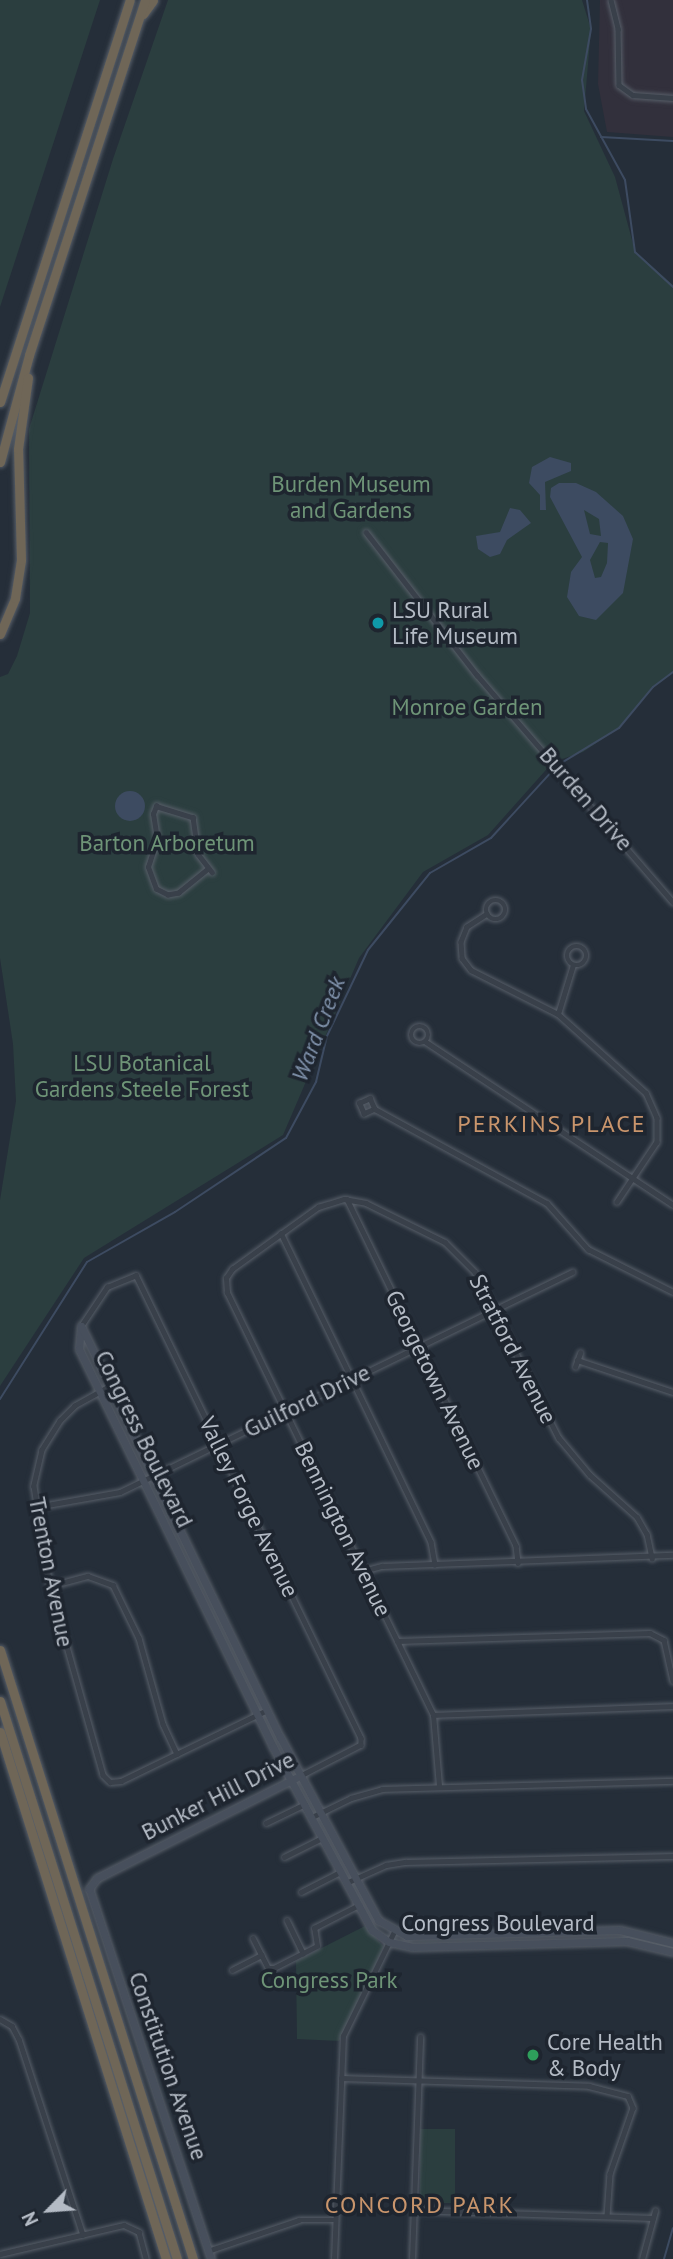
<!DOCTYPE html>
<html>
<head>
<meta charset="utf-8">
<style>
	body { margin:0 }
	#map { position:relative; width:673px; height:2259px; overflow:hidden; background:#252e39; font-family:"PT Sans",sans-serif }
	div>[style] { position:absolute }
	[style*='--x'] { left:calc(var(--x)*1px); top:calc(var(--y)*1px); width:calc(var(--w)*1px); rotate:calc(var(--a)*1deg) }
	.medical>* { inset:0; background:#32303c }
	.green>* { inset:0; background:#2b3e3f; transform-origin:0 0 }
	.water>* { inset:0; background:#3d4b61 }
	.round { border-radius:50% }
	.stream>* { height:2px; margin:-1px; padding:0 1px; transform-origin:1px; border-radius:1px; background:#3d4b61 }
	.roads { filter:drop-shadow(0 0 2px #575e68) drop-shadow(0 0 2px #575e68) }
	.street>* { height:4.5px; margin:-2.25px; padding:0 2.25px; transform-origin:2.25px; border-radius:2.25px; background:#39404a }
	.street>.ring { margin:-2.25px; padding:0; box-sizing:content-box; background:none; border:4.5px solid #39404a; border-radius:50% }
	.secondary>* { height:7px; margin:-3.5px; padding:0 3.5px; transform-origin:3.5px; border-radius:3.5px; background:#474f5c }
	.highway>* { height:9px; margin:-4.5px; padding:0 4.5px; transform-origin:4.5px; border-radius:4.5px; background:#6f6657 }
	.dots>* { width:19px; height:19px; translate:-50% -50%; box-sizing:border-box; border:4px solid #1e252f; border-radius:50% }
	span { translate:-50% -50%; white-space:nowrap; text-align:center; line-height:1.15; -webkit-text-stroke:7px #1e252f; paint-order:stroke }
	.park-label { font-size:23px; color:#6e9477 }
	.poi-label { font-size:23px; color:#b4bbc5 }
	.left { translate:0 -50%; text-align:left }
	.street-label { font-size:23px; color:#b4bbc5 }
	.water-label { font-size:24px; color:#7f91aa; font-style:italic }
	.neighbourhood-label { font-size:24px; color:#c9956c; letter-spacing:2px }
	.north { position:absolute; left:14px; top:2175px; width:70px; height:70px; -webkit-text-stroke:5px #1e252f; paint-order:stroke; rotate:245deg; font-size:19px; font-weight:700; line-height:28px; text-align:center; color:#b4bbc5 }
	.north::after { content:''; display:block; margin:auto; width:24px; height:32px; background:#b4bbc5; clip-path:polygon(50% 0,100% 100%,50% 72%,0 100%) }
</style>
</head>
<body>
<div id="map">
	<div class="medical">
		<i style="clip-path:polygon(600px 0,673px 0,673px 137px,607px 132px,598px 84px)"></i>
	</div>
	<div class="green">
		<i style="clip-path:polygon(0 0,100px 0,0 307px)"></i>
		<i style="clip-path:polygon(168px 0,582px 0,591px 29px,584px 111px,615px 177px,635px 251px,673px 285px,673px 673px,653px 687px,619px 728px,583px 752px,553px 762px,488px 835px,423px 872px,359px 958px,283px 1135px,84px 1258px,0 1386px,0 1200px,16px 1101px,13px 1044px,0 958px,0 677px,8px 674px,17px 656px,30px 613px,29px 429px,113px 159px)"></i>
		<i style="clip-path:polygon(365px 1926px,384px 1947px,339px 2041px,297px 2039px,296px 1961px)"></i>
		<i style="left:420px;top:2129px;width:35px;height:74px"></i>
	</div>
	<div class="water">
		<i style="clip-path:polygon(550px 457px,571px 463px,571px 471px,545px 482px,546px 510px,540px 510px,540px 495px,529px 483px,532px 467px)"></i>
		<i style="clip-path:polygon(evenodd,559px 483px,576px 483px,596px 492px,623px 516px,633px 539px,623px 593px,596px 620px,579px 616px,567px 597px,571px 572px,582px 557px,550px 497px,551px 488px,559px 483px,584px 510px,599px 519px,601px 536px,590px 534px,584px 510px,559px 483px,600px 542px,608px 543px,607px 563px,601px 577px,595px 578px,590px 560px,600px 542px)"></i>
		<i style="clip-path:polygon(510px 508px,520px 510px,531px 523px,507px 540px,500px 554px,490px 557px,478px 549px,476px 536px,500px 532px)"></i>
		<i class="round" style="left:115px;top:791px;width:30px;height:30px"></i>
	</div>
	<div class="stream">
		<i style="--x:587;--y:0;--w:29;--a:82"></i>
		<i style="--x:591;--y:29;--w:52;--a:100"></i>
		<i style="--x:582;--y:80;--w:29;--a:82"></i>
		<i style="--x:586;--y:109;--w:81;--a:61.2"></i>
		<i style="--x:625;--y:180;--w:73;--a:82.1"></i>
		<i style="--x:635;--y:252;--w:52;--a:42.6"></i>
		<i style="--x:601;--y:137;--w:72;--a:3.2"></i>
		<i style="--x:558;--y:765;--w:71;--a:-31.2"></i>
		<i style="--x:619;--y:728;--w:53;--a:-50.3"></i>
		<i style="--x:653;--y:687;--w:25;--a:-37"></i>
		<i style="--x:0;--y:1399;--w:162;--a:-57.6"></i>
		<i style="--x:87;--y:1262;--w:101;--a:-29.6"></i>
		<i style="--x:175;--y:1212;--w:133;--a:-33.7"></i>
		<i style="--x:286;--y:1138;--w:64;--a:-61.8"></i>
		<i style="--x:316;--y:1082;--w:47;--a:-76.6"></i>
		<i style="--x:327;--y:1036;--w:95;--a:-64.5"></i>
		<i style="--x:368;--y:950;--w:99;--a:-51.2"></i>
		<i style="--x:430;--y:873;--w:70;--a:-29.8"></i>
		<i style="--x:491;--y:838;--w:93;--a:-47.6"></i>
		<i style="--x:664;--y:2259;--w:32;--a:-74"></i>
	</div>
	<div class="roads">
		<div class="street">
			<i style="--x:611;--y:0;--w:30;--a:76"></i>
			<i style="--x:618;--y:29;--w:56;--a:89"></i>
			<i style="--x:619;--y:85;--w:17;--a:36"></i>
			<i style="--x:633;--y:95;--w:40;--a:4.3"></i>
			<i style="--x:366;--y:532;--w:181;--a:52.2"></i>
			<i style="--x:477;--y:675;--w:300;--a:49.2"></i>
			<i style="--x:207;--y:870;--w:36;--a:141"></i>
			<i style="--x:179;--y:893;--w:11;--a:170"></i>
			<i style="--x:168;--y:895;--w:13;--a:-153"></i>
			<i style="--x:156;--y:889;--w:23;--a:-110"></i>
			<i style="--x:148;--y:867;--w:29;--a:-72"></i>
			<i style="--x:157;--y:839;--w:25;--a:-99"></i>
			<i style="--x:153;--y:814;--w:9;--a:-69"></i>
			<i style="--x:156;--y:806;--w:39;--a:17"></i>
			<i style="--x:193;--y:817;--w:37;--a:82"></i>
			<i style="--x:198;--y:854;--w:23;--a:52"></i>
			<i class="ring" style="left:486px;top:900px;width:15.5px;height:15.5px"></i>
			<i style="--x:487;--y:914;--w:24;--a:147"></i>
			<i style="--x:467;--y:927;--w:16;--a:112"></i>
			<i style="--x:461;--y:942;--w:16;--a:86"></i>
			<i style="--x:462;--y:958;--w:15;--a:53"></i>
			<i style="--x:471;--y:970;--w:97;--a:26.8"></i>
			<i style="--x:558;--y:1014;--w:118;--a:41.9"></i>
			<i style="--x:646;--y:1093;--w:27;--a:66"></i>
			<i style="--x:657;--y:1118;--w:24;--a:90"></i>
			<i style="--x:657;--y:1142;--w:72;--a:123.7"></i>
			<i class="ring" style="left:567px;top:946px;width:15.5px;height:15.5px"></i>
			<i style="--x:558;--y:1014;--w:51;--a:-73"></i>
			<i class="ring" style="left:411px;top:1026px;width:13.5px;height:13.5px"></i>
			<i style="--x:426;--y:1042;--w:296;--a:33.4"></i>
			<i style="--x:375;--y:1109;--w:12;--a:156"></i>
			<i style="--x:364;--y:1114;--w:12;--a:-114"></i>
			<i style="--x:359;--y:1103;--w:12;--a:-24"></i>
			<i style="--x:370;--y:1098;--w:12;--a:66"></i>
			<i style="--x:375;--y:1109;--w:196;--a:28.7"></i>
			<i style="--x:547;--y:1203;--w:62;--a:48.3"></i>
			<i style="--x:588;--y:1249;--w:95;--a:26.8"></i>
			<i style="--x:347;--y:1199;--w:386;--a:64"></i>
			<i style="--x:516;--y:1546;--w:17;--a:83"></i>
			<i style="--x:281;--y:1233;--w:343;--a:64.1"></i>
			<i style="--x:431;--y:1542;--w:23;--a:80"></i>
			<i style="--x:81;--y:1326;--w:47;--a:-56.3"></i>
			<i style="--x:107;--y:1287;--w:31;--a:-22"></i>
			<i style="--x:136;--y:1275;--w:515;--a:64.08"></i>
			<i style="--x:361;--y:1738;--w:7;--a:90"></i>
			<i style="--x:361;--y:1745;--w:65;--a:152.7"></i>
			<i style="--x:577;--y:1360;--w:101;--a:18.4"></i>
			<i style="--x:575;--y:1367;--w:15;--a:-70"></i>
			<i style="--x:109;--y:1387;--w:39;--a:151"></i>
			<i style="--x:75;--y:1406;--w:21;--a:135"></i>
			<i style="--x:60;--y:1421;--w:34;--a:122"></i>
			<i style="--x:42;--y:1450;--w:37;--a:103"></i>
			<i style="--x:34;--y:1486;--w:101;--a:80.9"></i>
			<i style="--x:50;--y:1586;--w:196;--a:74.3"></i>
			<i style="--x:103;--y:1775;--w:10;--a:45"></i>
			<i style="--x:110;--y:1782;--w:11;--a:-5"></i>
			<i style="--x:121;--y:1781;--w:162;--a:-25.9"></i>
			<i style="--x:36;--y:1507;--w:85;--a:-10.1"></i>
			<i style="--x:120;--y:1492;--w:503;--a:-25.95"></i>
			<i style="--x:363;--y:1571;--w:20;--a:-15"></i>
			<i style="--x:382;--y:1566;--w:291;--a:-2.2"></i>
			<i style="--x:50;--y:1586;--w:39;--a:-15"></i>
			<i style="--x:88;--y:1576;--w:27;--a:20"></i>
			<i style="--x:113;--y:1585;--w:59;--a:63.9"></i>
			<i style="--x:139;--y:1638;--w:89;--a:74.4"></i>
			<i style="--x:163;--y:1724;--w:33;--a:65"></i>
			<i style="--x:397;--y:1641;--w:253;--a:-1.8"></i>
			<i style="--x:650;--y:1633;--w:16;--a:27"></i>
			<i style="--x:664;--y:1640;--w:42;--a:77.6"></i>
			<i style="--x:433;--y:1715;--w:240;--a:-2.1"></i>
			<i style="--x:439;--y:1786;--w:71;--a:-94.8"></i>
			<i style="--x:433;--y:1715;--w:470;--a:-116"></i>
			<i style="--x:227;--y:1293;--w:15;--a:-94"></i>
			<i style="--x:226;--y:1278;--w:11;--a:-56"></i>
			<i style="--x:232;--y:1269;--w:106;--a:-35.8"></i>
			<i style="--x:318;--y:1207;--w:27;--a:-17"></i>
			<i style="--x:344;--y:1199;--w:22;--a:10"></i>
			<i style="--x:366;--y:1203;--w:88;--a:26.3"></i>
			<i style="--x:445;--y:1242;--w:42;--a:45"></i>
			<i style="--x:475;--y:1272;--w:186;--a:63.2"></i>
			<i style="--x:559;--y:1438;--w:48;--a:50"></i>
			<i style="--x:590;--y:1475;--w:63;--a:41.8"></i>
			<i style="--x:637;--y:1517;--w:20;--a:60"></i>
			<i style="--x:647;--y:1534;--w:25;--a:78"></i>
			<i style="--x:312;--y:1817;--w:43;--a:-26"></i>
			<i style="--x:351;--y:1798;--w:32;--a:-16"></i>
			<i style="--x:382;--y:1789;--w:291;--a:-1.6"></i>
			<i style="--x:266;--y:1823;--w:43;--a:-26"></i>
			<i style="--x:284;--y:1857;--w:42;--a:-26.6"></i>
			<i style="--x:346;--y:1883;--w:44;--a:-24.2"></i>
			<i style="--x:386;--y:1865;--w:20;--a:-9"></i>
			<i style="--x:406;--y:1862;--w:267;--a:-1.3"></i>
			<i style="--x:301;--y:1892;--w:44;--a:-27.1"></i>
			<i style="--x:287;--y:1920;--w:37;--a:64"></i>
			<i style="--x:253;--y:1938;--w:34;--a:63"></i>
			<i style="--x:268;--y:1968;--w:6;--a:0"></i>
			<i style="--x:274;--y:1968;--w:48;--a:-27.1"></i>
			<i style="--x:317;--y:1946;--w:18;--a:-99"></i>
			<i style="--x:314;--y:1928;--w:48;--a:-27.1"></i>
			<i style="--x:232;--y:1970;--w:33;--a:-27"></i>
			<i style="--x:0;--y:2019;--w:14;--a:30"></i>
			<i style="--x:12;--y:2026;--w:15;--a:62"></i>
			<i style="--x:19;--y:2039;--w:206;--a:71.9"></i>
			<i style="--x:341;--y:2078;--w:248;--a:1.8"></i>
			<i style="--x:589;--y:2086;--w:40;--a:14.4"></i>
			<i style="--x:628;--y:2096;--w:13;--a:67"></i>
			<i style="--x:633;--y:2108;--w:70;--a:109.2"></i>
			<i style="--x:610;--y:2174;--w:42;--a:94.1"></i>
			<i style="--x:414;--y:2210;--w:239;--a:1.9"></i>
			<i style="--x:208;--y:2251;--w:96;--a:-18.8"></i>
			<i style="--x:299;--y:2220;--w:37;--a:0"></i>
			<i style="--x:0;--y:2254;--w:127;--a:-13.2"></i>
			<i style="--x:124;--y:2225;--w:17;--a:25"></i>
			<i style="--x:139;--y:2232;--w:28;--a:75"></i>
			<i style="--x:334;--y:2259;--w:223;--a:-87.7"></i>
			<i style="--x:343;--y:2036;--w:116;--a:-63.9"></i>
			<i style="--x:412;--y:2259;--w:222;--a:-87.9"></i>
			<i style="--x:642;--y:2259;--w:50;--a:-74.8"></i>
		</div>
		<div class="secondary">
			<i style="--x:81;--y:1326;--w:23;--a:95"></i>
			<i style="--x:79;--y:1349;--w:443;--a:64"></i>
			<i style="--x:273;--y:1747;--w:208;--a:61.6"></i>
			<i style="--x:372;--y:1930;--w:21;--a:35"></i>
			<i style="--x:389;--y:1942;--w:24;--a:12"></i>
			<i style="--x:412;--y:1947;--w:215;--a:-1.6"></i>
			<i style="--x:627;--y:1941;--w:47;--a:13.4"></i>
			<i style="--x:81;--y:1326;--w:457;--a:64.2"></i>
			<i style="--x:280;--y:1737;--w:208;--a:61.8"></i>
			<i style="--x:378;--y:1920;--w:33;--a:29"></i>
			<i style="--x:407;--y:1936;--w:213;--a:-1.6"></i>
			<i style="--x:620;--y:1930;--w:55;--a:13.8"></i>
			<i style="--x:211;--y:2259;--w:390;--a:-108.2"></i>
			<i style="--x:89;--y:1889;--w:14;--a:-54"></i>
			<i style="--x:97;--y:1878;--w:223;--a:-26.7"></i>
		</div>
		<div class="highway">
			<i style="--x:143;--y:14;--w:17;--a:-54"></i>
			<i style="--x:0;--y:402;--w:422;--a:-72.1"></i>
			<i style="--x:0;--y:462;--w:111;--a:-74.8"></i>
			<i style="--x:29;--y:355;--w:373;--a:-71.9"></i>
			<i style="--x:0;--y:634;--w:39;--a:-67"></i>
			<i style="--x:15;--y:598;--w:38;--a:-81"></i>
			<i style="--x:21;--y:560;--w:111;--a:-91.5"></i>
			<i style="--x:18;--y:449;--w:72;--a:-82"></i>
			<i style="--x:0;--y:1650;--w:639;--a:72.42"></i>
			<i style="--x:0;--y:1701;--w:585;--a:72.4"></i>
			<i style="--x:0;--y:1732;--w:553;--a:72.52"></i>
		</div>
	</div>
	<div class="dots">
		<i style="left:378px;top:623px;background:#0f9aa8"></i>
		<i style="left:533px;top:2055px;background:#2e9e5b"></i>
	</div>
	<div class="park-label">
		<span style="left:351px;top:497px">Burden Museum<br>and Gardens</span>
		<span style="left:467px;top:707px">Monroe Garden</span>
		<span style="left:167px;top:843px">Barton Arboretum</span>
		<span style="left:142px;top:1076px">LSU Botanical<br>Gardens Steele Forest</span>
		<span style="left:329px;top:1980px">Congress Park</span>
	</div>
	<div class="poi-label">
		<span class="left" style="left:392px;top:623px">LSU Rural<br>Life Museum</span>
		<span class="left" style="left:547px;top:2055px">Core Health<br>&amp; Body</span>
	</div>
	<div class="street-label">
		<span style="left:586px;top:799px;rotate:49deg">Burden Drive</span>
		<span style="left:513px;top:1349px;rotate:63deg">Stratford Avenue</span>
		<span style="left:435px;top:1380px;rotate:64deg">Georgetown Avenue</span>
		<span style="left:307px;top:1401px;rotate:-26deg">Guilford Drive</span>
		<span style="left:144px;top:1439px;rotate:64deg">Congress Boulevard</span>
		<span style="left:249px;top:1507px;rotate:64deg">Valley Forge Avenue</span>
		<span style="left:343px;top:1529px;rotate:64deg">Bennington Avenue</span>
		<span style="left:51px;top:1572px;rotate:79deg">Trenton Avenue</span>
		<span style="left:218px;top:1796px;rotate:-27deg">Bunker Hill Drive</span>
		<span style="left:498px;top:1923px">Congress Boulevard</span>
		<span style="left:168px;top:2066px;rotate:71deg">Constitution Avenue</span>
	</div>
	<div class="water-label">
		<span style="left:318px;top:1029px;rotate:-69deg">Ward Creek</span>
	</div>
	<div class="neighbourhood-label">
		<span style="left:552px;top:1124px">PERKINS PLACE</span>
		<span style="left:420px;top:2205px">CONCORD PARK</span>
	</div>
	<div class="north">N</div>
</div>
</body>
</html>
